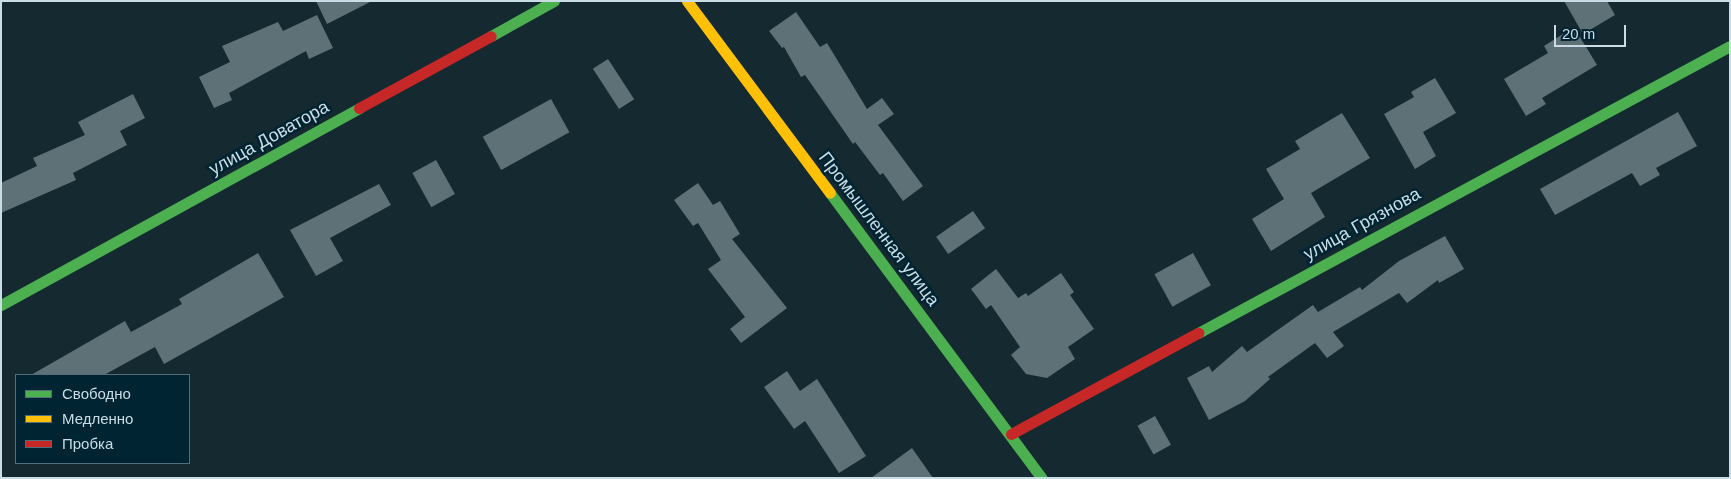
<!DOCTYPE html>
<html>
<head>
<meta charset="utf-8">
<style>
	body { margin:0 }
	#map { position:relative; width:1731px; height:479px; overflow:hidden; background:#152930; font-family:Helvetica,sans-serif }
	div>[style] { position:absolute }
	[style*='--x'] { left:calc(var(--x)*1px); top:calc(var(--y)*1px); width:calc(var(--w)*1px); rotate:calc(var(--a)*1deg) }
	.building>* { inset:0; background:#5e7176; transform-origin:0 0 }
	.fast>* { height:11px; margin:-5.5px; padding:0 5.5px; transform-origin:5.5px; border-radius:5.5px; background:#4caf50 }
	.slow>* { height:11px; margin:-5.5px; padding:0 5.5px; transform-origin:5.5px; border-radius:5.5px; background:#ffc107 }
	.jam>* { height:11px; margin:-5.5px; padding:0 5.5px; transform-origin:5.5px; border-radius:5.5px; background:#c62828 }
	span { translate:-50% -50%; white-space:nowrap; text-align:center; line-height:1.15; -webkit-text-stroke:5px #002432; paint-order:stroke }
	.street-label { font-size:18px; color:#cadde6 }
	.frame { position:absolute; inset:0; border:2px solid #cadde6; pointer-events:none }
	.legend { position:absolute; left:15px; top:374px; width:175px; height:90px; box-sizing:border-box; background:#002432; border:1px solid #516e7a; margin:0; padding:6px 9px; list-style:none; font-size:15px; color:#cadde6 }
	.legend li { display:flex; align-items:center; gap:10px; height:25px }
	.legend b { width:25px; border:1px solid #516e7a }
	.scale { position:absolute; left:1554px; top:25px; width:72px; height:22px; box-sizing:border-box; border:2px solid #cadde6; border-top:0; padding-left:6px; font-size:15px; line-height:18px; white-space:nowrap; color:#cadde6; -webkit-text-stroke:4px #002432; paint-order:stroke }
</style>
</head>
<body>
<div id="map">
	<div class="building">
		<i style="clip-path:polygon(316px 1px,372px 1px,327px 24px)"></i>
		<i style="clip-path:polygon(1564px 1px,1607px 1px,1615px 15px,1583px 34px)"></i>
		<i style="clip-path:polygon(796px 12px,820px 47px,827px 43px,867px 109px,882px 98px,894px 114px,878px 125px,923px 186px,903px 201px,883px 173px,880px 175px,855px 142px,853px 144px,805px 75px,801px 77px,784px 47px,782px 48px,769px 31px)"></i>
		<i style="clip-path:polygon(317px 15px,333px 48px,309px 59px,306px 51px,229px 93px,232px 100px,214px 108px,199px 77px,230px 62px,222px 46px,278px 22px,283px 31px)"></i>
		<i style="clip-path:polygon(1574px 27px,1597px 65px,1542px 98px,1546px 104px,1526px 116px,1504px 79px,1548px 53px,1544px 46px)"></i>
		<i style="left:608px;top:59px;width:48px;height:18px;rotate:57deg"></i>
		<i style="clip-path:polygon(1435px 78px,1456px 113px,1423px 132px,1436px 156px,1415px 169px,1384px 114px,1414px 97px,1411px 92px)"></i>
		<i style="clip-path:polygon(133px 94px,145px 118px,120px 131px,127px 145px,73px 173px,76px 180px,1px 213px,1px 183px,37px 166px,33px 158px,85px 135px,78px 122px)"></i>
		<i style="left:551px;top:99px;width:38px;height:78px;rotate:61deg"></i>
		<i style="clip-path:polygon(1678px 112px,1697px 146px,1656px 168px,1660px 175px,1640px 186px,1632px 173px,1555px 215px,1540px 189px)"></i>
		<i style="clip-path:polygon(1342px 113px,1370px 158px,1311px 193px,1325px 217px,1271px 251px,1252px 219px,1284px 199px,1266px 169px,1300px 149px,1295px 141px)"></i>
		<i style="left:436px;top:160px;width:39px;height:27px;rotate:61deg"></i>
		<i style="clip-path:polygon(698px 183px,713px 205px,720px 201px,740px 234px,732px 239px,787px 308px,741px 343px,730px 329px,745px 317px,708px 269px,721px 260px,698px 223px,693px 226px,674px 200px)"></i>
		<i style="clip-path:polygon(379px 184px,391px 205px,330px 238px,343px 261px,316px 276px,290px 230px)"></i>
		<i style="left:973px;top:211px;width:21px;height:45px;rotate:55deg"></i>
		<i style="clip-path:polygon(1445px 236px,1464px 269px,1439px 283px,1438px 280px,1407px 303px,1399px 293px,1333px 332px,1344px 346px,1327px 358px,1315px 343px,1268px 377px,1270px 379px,1245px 401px,1209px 420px,1187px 378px,1209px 366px,1212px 372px,1242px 346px,1247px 352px,1313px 305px,1318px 312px,1360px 287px,1362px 290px,1399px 261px)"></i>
		<i style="clip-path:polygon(258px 253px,284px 297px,164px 364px,155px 347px,104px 375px,31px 375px,125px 321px,131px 332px,182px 304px,179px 299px)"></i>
		<i style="left:1193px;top:253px;width:37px;height:44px;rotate:61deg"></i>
		<i style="clip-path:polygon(996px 269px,1018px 298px,1026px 293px,1028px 296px,1061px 273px,1074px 292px,1070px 295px,1094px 329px,1068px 347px,1075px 359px,1047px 378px,1026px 374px,1011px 355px,1020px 347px,991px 305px,986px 309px,971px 289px)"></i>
		<i style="clip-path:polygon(787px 371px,800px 391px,817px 379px,866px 456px,839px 473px,805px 421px,794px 429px,764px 387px)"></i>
		<i style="left:1155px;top:416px;width:33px;height:20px;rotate:61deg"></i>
		<i style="clip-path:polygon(912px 448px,933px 478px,871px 478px)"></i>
	</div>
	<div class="fast">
		<i style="--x:491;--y:36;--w:72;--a:-29.1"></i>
		<i style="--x:830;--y:193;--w:355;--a:53.4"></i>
		<i style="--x:1;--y:305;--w:409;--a:-28.8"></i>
		<i style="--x:1198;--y:333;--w:604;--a:-28.35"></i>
	</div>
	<div class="slow">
		<i style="--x:687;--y:1;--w:239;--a:53.3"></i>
	</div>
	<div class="jam">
		<i style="--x:359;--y:108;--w:150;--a:-28.6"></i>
		<i style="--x:1011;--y:434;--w:213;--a:-28.4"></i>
	</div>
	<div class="street-label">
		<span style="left:269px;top:138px;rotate:-29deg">улица Доватора</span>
		<span style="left:1362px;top:224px;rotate:-29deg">улица Грязнова</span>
		<span style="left:879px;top:229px;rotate:53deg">Промышленная улица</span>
	</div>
	<div class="frame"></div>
	<ul class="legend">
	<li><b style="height:6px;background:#4caf50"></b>Свободно</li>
	<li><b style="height:6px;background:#ffc107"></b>Медленно</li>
	<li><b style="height:6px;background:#c62828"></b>Пробка</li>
	</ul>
	<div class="scale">20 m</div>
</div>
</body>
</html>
